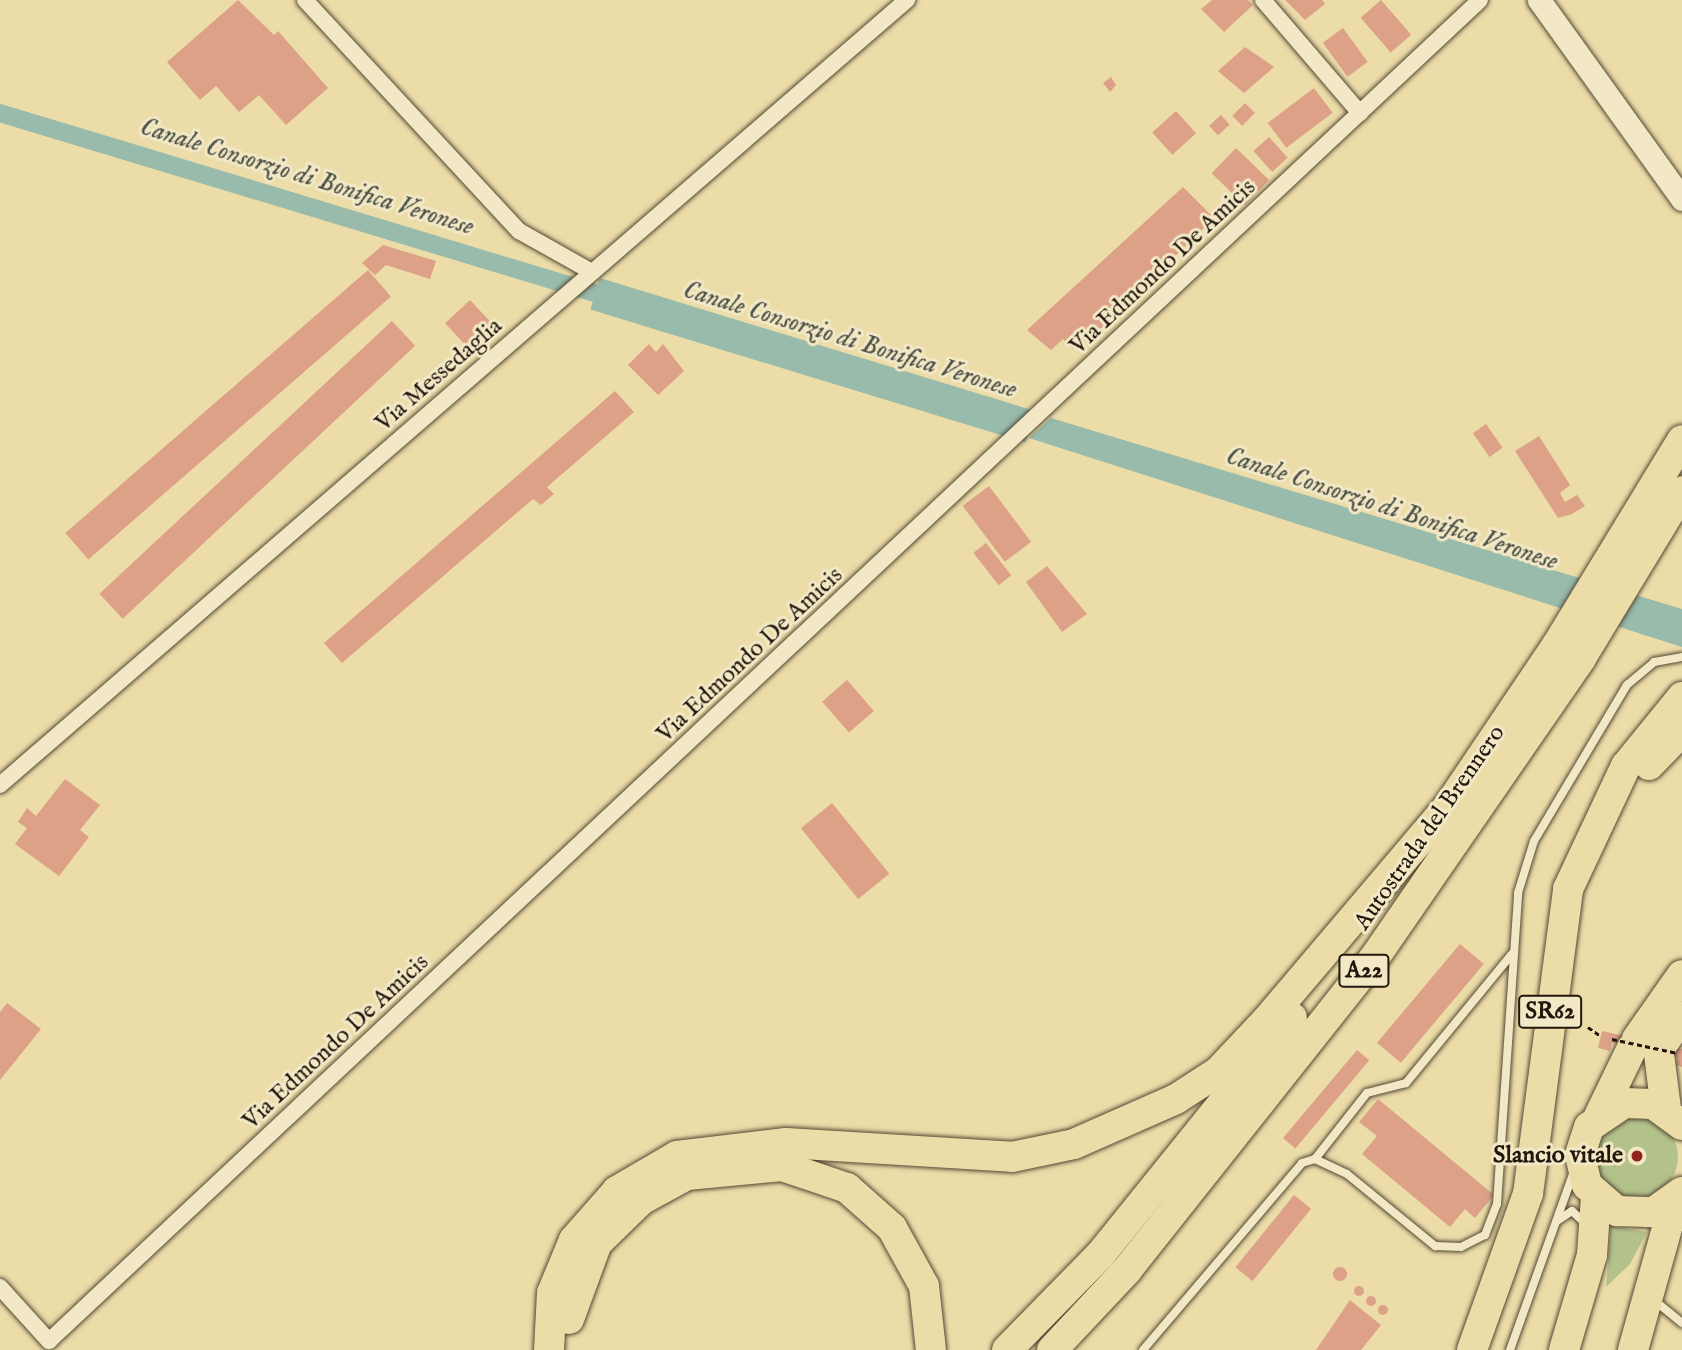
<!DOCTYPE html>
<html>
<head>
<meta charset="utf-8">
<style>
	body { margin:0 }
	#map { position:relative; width:1682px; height:1350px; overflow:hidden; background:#ebdca8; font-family:"IM FELL English",serif }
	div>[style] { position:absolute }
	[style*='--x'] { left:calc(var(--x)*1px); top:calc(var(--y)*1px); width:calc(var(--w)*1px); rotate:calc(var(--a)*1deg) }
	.green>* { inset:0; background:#b3c28b }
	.round { border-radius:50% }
	.water>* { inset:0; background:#98bbac; transform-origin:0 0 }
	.canal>* { height:18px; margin:-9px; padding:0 9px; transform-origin:9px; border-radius:9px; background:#98bbac }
	.building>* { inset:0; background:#dda188; transform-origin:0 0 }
	.path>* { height:2.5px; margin-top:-1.25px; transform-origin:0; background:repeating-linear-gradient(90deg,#22160d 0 5px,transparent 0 8.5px) }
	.roads { filter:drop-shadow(0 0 2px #544834) drop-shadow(0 0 2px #544834) }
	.lane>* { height:8px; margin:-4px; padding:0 4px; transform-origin:4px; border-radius:4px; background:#f2e8c6 }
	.street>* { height:16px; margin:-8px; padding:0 8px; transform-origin:8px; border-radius:8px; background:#f2e8c6 }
	.secondary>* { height:23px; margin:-11.5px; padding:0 11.5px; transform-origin:11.5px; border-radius:11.5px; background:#f2e8c6 }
	.highway>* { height:30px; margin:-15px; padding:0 15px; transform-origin:15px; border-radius:15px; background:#ebdca8 }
	.path-bridge>* { height:2.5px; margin-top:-1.25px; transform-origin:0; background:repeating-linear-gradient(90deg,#22160d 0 5px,transparent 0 8.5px) }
	.dots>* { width:19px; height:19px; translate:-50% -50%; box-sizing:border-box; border:4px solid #f2e8c6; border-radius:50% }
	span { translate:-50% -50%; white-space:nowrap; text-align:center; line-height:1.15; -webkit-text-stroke:6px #f2e8c6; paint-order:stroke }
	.shield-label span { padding:2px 5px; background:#f2e8c6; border:2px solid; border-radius:5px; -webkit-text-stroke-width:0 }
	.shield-label { font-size:23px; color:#22160d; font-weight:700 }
	.street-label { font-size:24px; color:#22160d }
	.poi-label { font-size:24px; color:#22160d; font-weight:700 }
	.right { translate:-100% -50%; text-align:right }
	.water-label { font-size:26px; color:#4b5045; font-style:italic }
</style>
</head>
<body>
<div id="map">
	<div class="green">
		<i class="round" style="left:1596px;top:1116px;width:82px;height:82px"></i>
		<i style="clip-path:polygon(1611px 1226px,1647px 1232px,1630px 1264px,1606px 1287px)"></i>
	</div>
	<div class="water">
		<i style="left:600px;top:278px;width:455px;height:33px;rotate:17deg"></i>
		<i style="clip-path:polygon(1051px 418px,1682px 609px,1682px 647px,1029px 438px)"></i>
	</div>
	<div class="canal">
		<i style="--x:0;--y:113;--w:635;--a:16.84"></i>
	</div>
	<div class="building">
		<i style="clip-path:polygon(238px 0,274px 35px,278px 31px,328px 88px,286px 125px,259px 95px,239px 112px,216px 86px,200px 100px,167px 62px)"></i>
		<i style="clip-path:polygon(1212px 0,1248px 0,1253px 5px,1224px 32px,1201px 9px)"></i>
		<i style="clip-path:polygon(1285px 0,1322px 0,1325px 4px,1305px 20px)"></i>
		<i style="left:1381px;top:0;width:46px;height:27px;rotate:49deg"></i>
		<i style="left:1343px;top:28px;width:42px;height:25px;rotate:54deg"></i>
		<i style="clip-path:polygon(1245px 47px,1274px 67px,1244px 93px,1218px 71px)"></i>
		<i style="clip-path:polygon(1111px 77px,1116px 85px,1110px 92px,1103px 83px)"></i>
		<i style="left:1314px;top:88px;width:31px;height:58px;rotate:53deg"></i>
		<i style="left:1245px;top:103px;width:14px;height:18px;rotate:45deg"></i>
		<i style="left:1176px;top:111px;width:30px;height:32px;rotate:48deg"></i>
		<i style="left:1221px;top:115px;width:13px;height:16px;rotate:48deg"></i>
		<i style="left:1269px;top:137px;width:28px;height:21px;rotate:48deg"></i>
		<i style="left:1236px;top:148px;width:46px;height:35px;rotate:44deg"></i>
		<i style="clip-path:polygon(1183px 187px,1214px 218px,1103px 327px,1073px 349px,1063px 339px,1051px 350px,1027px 330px)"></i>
		<i style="clip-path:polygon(383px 245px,436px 261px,430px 279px,386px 265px,375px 275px,362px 263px)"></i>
		<i style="left:368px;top:270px;width:35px;height:401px;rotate:49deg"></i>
		<i style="left:470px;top:300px;width:40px;height:34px;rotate:47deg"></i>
		<i style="left:392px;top:321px;width:34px;height:400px;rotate:47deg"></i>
		<i style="clip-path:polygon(649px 344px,656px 352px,663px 344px,684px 371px,658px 395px,628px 365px)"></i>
		<i style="clip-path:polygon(615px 391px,634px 412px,547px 487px,554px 494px,541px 505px,533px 499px,342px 663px,324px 643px)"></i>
		<i style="left:1486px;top:424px;width:29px;height:16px;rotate:55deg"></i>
		<i style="clip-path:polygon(1539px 436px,1570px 485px,1560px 493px,1565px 502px,1577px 495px,1585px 506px,1572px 514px,1558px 518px,1515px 451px)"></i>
		<i style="left:989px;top:486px;width:70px;height:33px;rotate:53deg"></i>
		<i style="left:986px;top:543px;width:41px;height:16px;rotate:52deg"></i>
		<i style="clip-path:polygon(1047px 566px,1087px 614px,1062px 632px,1026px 582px)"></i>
		<i style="left:847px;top:680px;width:41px;height:33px;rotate:49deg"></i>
		<i style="clip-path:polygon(65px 779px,100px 805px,80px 830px,89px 837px,59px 876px,15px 844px,27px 828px,18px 822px,27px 808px,36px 816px)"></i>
		<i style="left:832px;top:803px;width:91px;height:40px;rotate:51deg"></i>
		<i style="left:1460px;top:944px;width:31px;height:129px;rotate:40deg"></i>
		<i style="clip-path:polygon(7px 1003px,41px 1029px,0 1080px,0 1012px)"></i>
		<i style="clip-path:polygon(1602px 1031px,1682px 1049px,1682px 1067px,1676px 1065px,1677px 1058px,1612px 1043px,1610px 1051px,1598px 1048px)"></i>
		<i style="left:1357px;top:1050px;width:16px;height:115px;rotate:40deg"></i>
		<i style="clip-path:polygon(1378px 1099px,1494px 1195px,1475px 1218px,1465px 1209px,1450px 1227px,1362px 1154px,1377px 1136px,1359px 1122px)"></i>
		<i style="left:1294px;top:1195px;width:22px;height:93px;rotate:39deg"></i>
		<i class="round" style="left:1333px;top:1267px;width:14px;height:14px"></i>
		<i class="round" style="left:1354px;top:1286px;width:10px;height:10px"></i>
		<i class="round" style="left:1366px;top:1296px;width:10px;height:10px"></i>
		<i style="clip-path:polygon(1350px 1300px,1381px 1325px,1361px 1350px,1316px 1350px)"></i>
		<i class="round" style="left:1378px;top:1305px;width:10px;height:10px"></i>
	</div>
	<div class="path">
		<i style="--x:1588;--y:1027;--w:16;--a:35"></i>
	</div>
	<div class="roads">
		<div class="lane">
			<i style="--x:1315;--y:1159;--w:84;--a:-51.8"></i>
			<i style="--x:1367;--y:1093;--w:40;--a:-14.4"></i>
			<i style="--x:1406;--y:1083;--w:167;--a:-50.6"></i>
			<i style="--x:1557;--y:1221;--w:18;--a:-34"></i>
			<i style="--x:1572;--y:1211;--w:16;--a:43"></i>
			<i style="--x:1655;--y:1301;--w:35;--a:39"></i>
			<i style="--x:1143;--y:1350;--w:245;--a:-49.6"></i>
			<i style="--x:1302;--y:1163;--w:14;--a:-17"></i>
			<i style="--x:1315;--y:1159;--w:35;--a:25"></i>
			<i style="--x:1347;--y:1174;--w:114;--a:39.3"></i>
			<i style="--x:1435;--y:1246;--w:26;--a:2"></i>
			<i style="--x:1461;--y:1247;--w:27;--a:-27"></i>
			<i style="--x:1485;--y:1235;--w:33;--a:-69"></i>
			<i style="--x:1497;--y:1204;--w:312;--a:-86.1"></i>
			<i style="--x:1518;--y:893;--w:54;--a:-72.9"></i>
			<i style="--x:1534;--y:841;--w:182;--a:-59.2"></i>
			<i style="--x:1627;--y:685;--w:35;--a:-40"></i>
			<i style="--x:1654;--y:662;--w:28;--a:-10"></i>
			<i style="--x:1510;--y:1350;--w:193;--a:-70.3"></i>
		</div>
		<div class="street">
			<i style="--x:305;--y:0;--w:315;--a:47.2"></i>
			<i style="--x:519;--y:231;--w:84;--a:29.3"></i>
			<i style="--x:1263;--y:0;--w:149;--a:49.4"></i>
			<i style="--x:0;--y:785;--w:1200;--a:-40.88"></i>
			<i style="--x:0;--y:1287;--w:73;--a:47.8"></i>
			<i style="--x:49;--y:1341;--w:1961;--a:-43.14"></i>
		</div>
		<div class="secondary">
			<i style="--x:1539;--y:0;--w:245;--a:54.3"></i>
		</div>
		<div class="highway">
			<i style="--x:1649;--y:765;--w:47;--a:-45.9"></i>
			<i style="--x:1441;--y:817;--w:207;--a:-56"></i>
			<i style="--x:1557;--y:645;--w:240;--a:-58.6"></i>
			<i style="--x:1637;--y:1039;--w:78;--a:-54.9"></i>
			<i style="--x:1662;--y:1045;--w:35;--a:-55"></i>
			<i style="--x:1659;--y:1054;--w:55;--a:82.7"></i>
			<i style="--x:1599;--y:1116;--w:76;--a:-64.1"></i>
			<i style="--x:1682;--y:1125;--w:36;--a:-144"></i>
			<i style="--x:1653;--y:1104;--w:29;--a:-178"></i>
			<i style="--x:1624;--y:1103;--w:42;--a:145.6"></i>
			<i style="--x:1589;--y:1127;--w:29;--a:108"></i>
			<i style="--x:1580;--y:1155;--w:31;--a:77"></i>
			<i style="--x:1587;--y:1185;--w:40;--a:41"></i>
			<i style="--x:1617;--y:1211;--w:37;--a:2"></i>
			<i style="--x:1654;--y:1212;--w:34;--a:-36"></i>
			<i style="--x:569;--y:1319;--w:81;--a:-69.8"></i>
			<i style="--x:597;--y:1243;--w:62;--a:-44.3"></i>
			<i style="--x:641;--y:1200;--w:52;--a:-28.5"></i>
			<i style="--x:687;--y:1175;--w:95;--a:-5.4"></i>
			<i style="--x:782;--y:1166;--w:69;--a:18.7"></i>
			<i style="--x:847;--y:1188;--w:60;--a:41.6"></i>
			<i style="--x:892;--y:1228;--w:66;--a:61.1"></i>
			<i style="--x:924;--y:1286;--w:64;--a:83.8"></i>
			<i style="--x:549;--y:1350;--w:57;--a:-87"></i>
			<i style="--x:552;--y:1293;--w:57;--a:-67.5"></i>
			<i style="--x:574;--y:1240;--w:65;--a:-48.7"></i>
			<i style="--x:617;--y:1191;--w:69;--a:-30.3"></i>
			<i style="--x:677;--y:1156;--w:110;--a:-6.8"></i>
			<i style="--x:786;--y:1143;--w:226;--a:3.5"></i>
			<i style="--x:1012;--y:1157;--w:63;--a:-11.8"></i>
			<i style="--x:1074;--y:1144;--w:111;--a:-23.8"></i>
			<i style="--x:1176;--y:1099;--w:50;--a:-32.7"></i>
			<i style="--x:1218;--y:1072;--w:71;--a:-46.7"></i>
			<i style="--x:1267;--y:1020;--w:286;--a:-49.7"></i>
			<i style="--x:1007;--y:1350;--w:134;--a:-45.6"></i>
			<i style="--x:1101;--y:1254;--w:304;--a:-51.1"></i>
			<i style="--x:1052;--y:1350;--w:110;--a:-46.8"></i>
			<i style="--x:1127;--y:1270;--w:396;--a:-51.6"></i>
			<i style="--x:1373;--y:960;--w:367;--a:-55.4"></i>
			<i style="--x:1581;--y:658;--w:195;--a:-58.8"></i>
			<i style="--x:1472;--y:1350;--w:166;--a:-70.3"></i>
			<i style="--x:1528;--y:1194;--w:308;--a:-82.5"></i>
			<i style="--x:1568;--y:889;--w:136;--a:-64.8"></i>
			<i style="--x:1626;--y:766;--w:89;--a:-50.9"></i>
			<i style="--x:1564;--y:1350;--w:99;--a:-73.6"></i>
			<i style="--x:1592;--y:1255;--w:58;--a:-86.1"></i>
			<i style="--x:1633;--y:1350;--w:156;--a:-74.4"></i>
		</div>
	</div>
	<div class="path-bridge">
		<i style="--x:1612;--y:1039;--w:67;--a:12"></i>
	</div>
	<div class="dots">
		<i style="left:1637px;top:1156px;background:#8f2418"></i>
	</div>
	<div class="shield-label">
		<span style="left:1364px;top:971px">A22</span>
		<span style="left:1550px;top:1012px">SR62</span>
	</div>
	<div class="street-label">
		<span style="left:1163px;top:267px;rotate:-43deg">Via Edmondo De Amicis</span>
		<span style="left:439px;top:375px;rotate:-41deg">Via Messedaglia</span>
		<span style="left:750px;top:655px;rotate:-43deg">Via Edmondo De Amicis</span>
		<span style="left:1430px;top:828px;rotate:-55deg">Autostrada del Brennero</span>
		<span style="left:336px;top:1042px;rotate:-43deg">Via Edmondo De Amicis</span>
	</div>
	<div class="poi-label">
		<span class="right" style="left:1623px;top:1156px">Slancio vitale</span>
	</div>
	<div class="water-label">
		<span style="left:307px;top:177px;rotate:17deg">Canale Consorzio di Bonifica Veronese</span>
		<span style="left:850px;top:340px;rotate:17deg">Canale Consorzio di Bonifica Veronese</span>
		<span style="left:1392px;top:509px;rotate:18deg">Canale Consorzio di Bonifica Veronese</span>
	</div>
</div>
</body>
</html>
